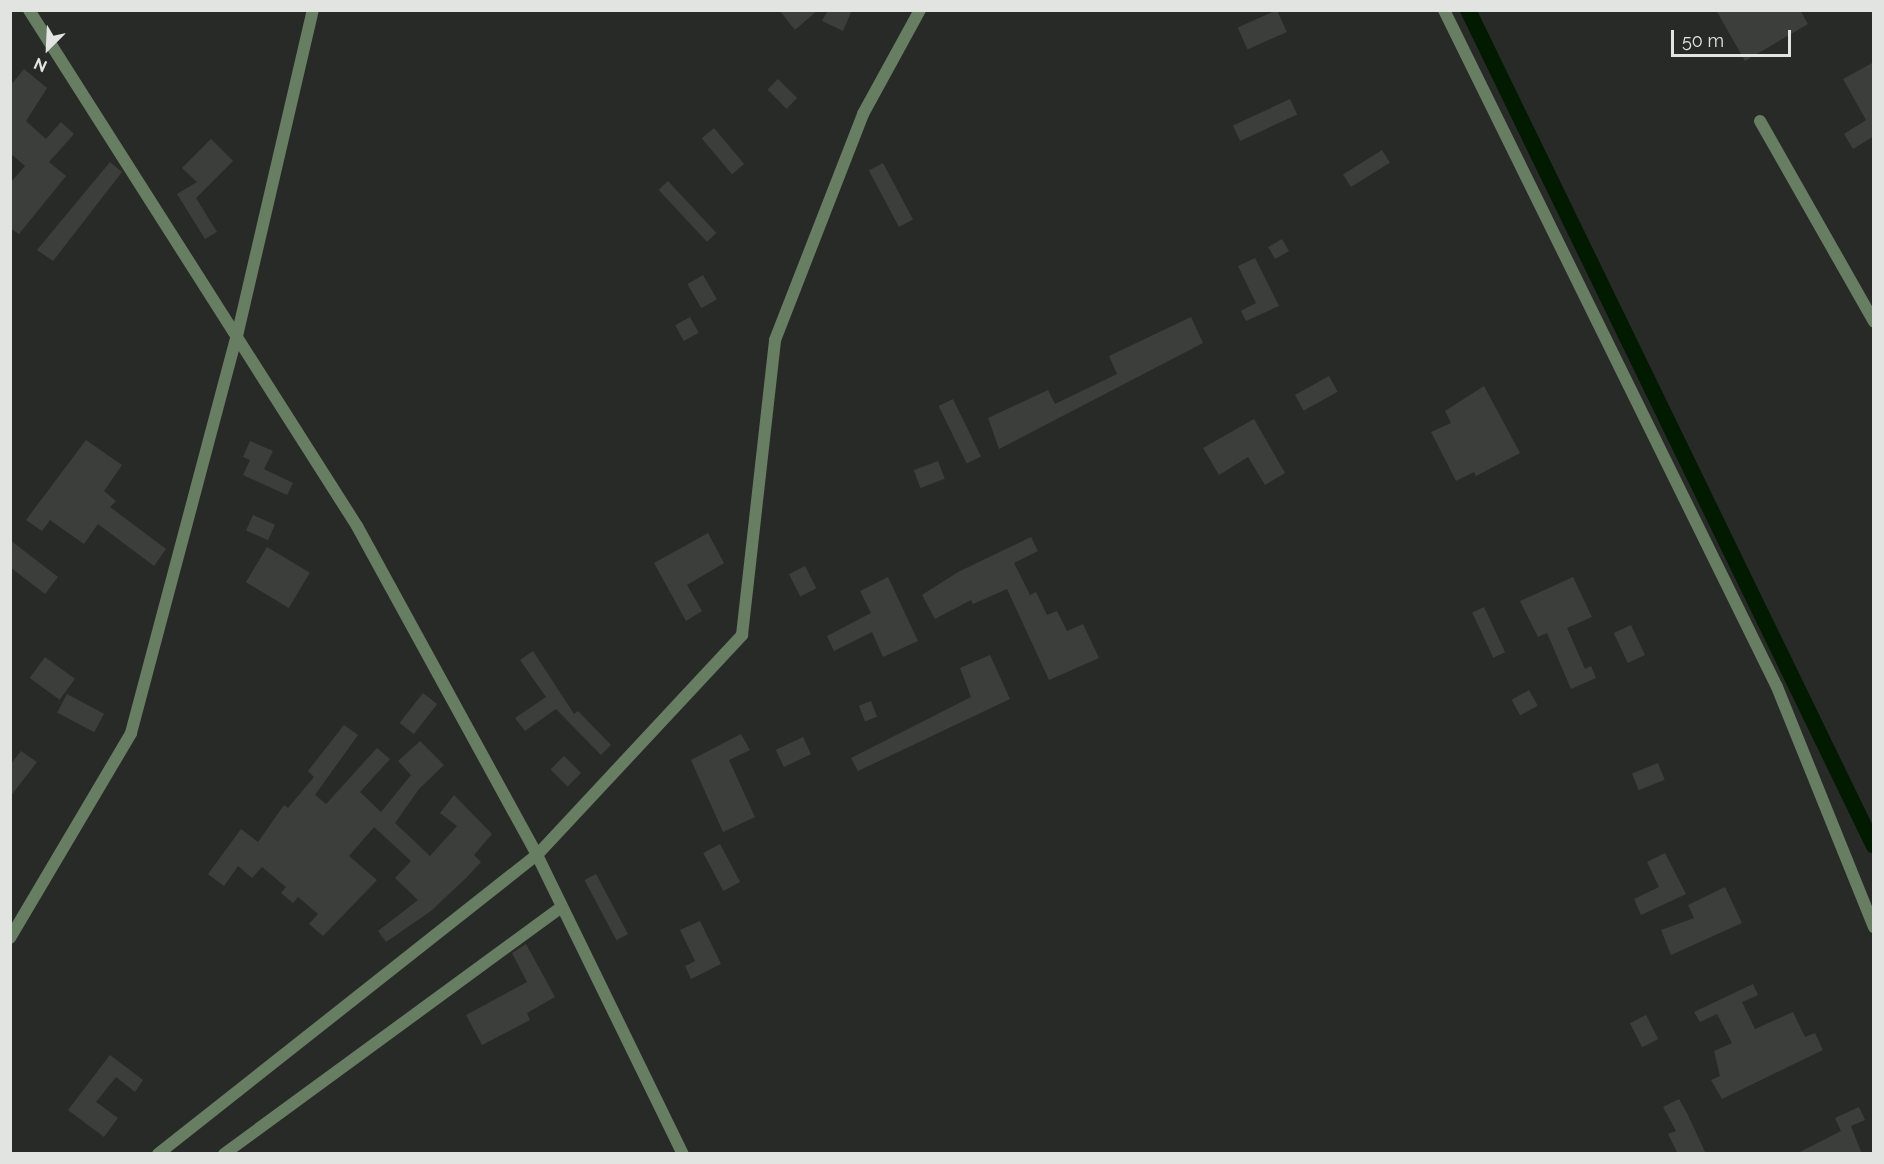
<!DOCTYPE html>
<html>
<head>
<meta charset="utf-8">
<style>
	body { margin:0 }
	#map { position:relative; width:1884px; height:1164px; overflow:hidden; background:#282a27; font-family:Raleway,sans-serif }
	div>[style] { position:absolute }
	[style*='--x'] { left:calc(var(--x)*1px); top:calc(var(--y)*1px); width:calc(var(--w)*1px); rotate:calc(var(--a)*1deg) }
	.canal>* { height:16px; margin:-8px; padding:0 8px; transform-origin:8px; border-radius:8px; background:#021a00 }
	.building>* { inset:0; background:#3c3e3c; transform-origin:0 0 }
	.minor>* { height:12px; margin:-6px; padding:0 6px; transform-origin:6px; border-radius:6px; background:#687e62 }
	span { translate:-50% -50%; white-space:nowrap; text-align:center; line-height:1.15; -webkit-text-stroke:4.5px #282a27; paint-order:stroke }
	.frame { position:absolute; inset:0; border:12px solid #e2e4e2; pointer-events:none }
	.north { position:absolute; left:18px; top:18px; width:60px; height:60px; -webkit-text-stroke:4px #282a27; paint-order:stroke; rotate:204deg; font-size:16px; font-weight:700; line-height:24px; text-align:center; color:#e2e4e2 }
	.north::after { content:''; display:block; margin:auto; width:21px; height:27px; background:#e2e4e2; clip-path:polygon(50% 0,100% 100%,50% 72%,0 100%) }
	.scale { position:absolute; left:1671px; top:30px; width:120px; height:27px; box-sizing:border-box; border:3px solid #e2e4e2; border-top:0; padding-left:8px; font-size:18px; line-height:21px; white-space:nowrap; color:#e2e4e2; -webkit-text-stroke:4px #282a27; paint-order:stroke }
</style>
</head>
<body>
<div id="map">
	<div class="canal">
		<i style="--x:1468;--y:10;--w:929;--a:64.1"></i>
	</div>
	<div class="building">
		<i style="clip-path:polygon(779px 10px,818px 10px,795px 30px)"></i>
		<i style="clip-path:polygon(828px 10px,852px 10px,843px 31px,822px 21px)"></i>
		<i style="left:1277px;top:10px;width:24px;height:43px;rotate:66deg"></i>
		<i style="clip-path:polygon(1716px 10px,1800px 10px,1808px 24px,1745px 61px)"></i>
		<i style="clip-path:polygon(1874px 62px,1874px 136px,1853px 149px,1844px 134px,1866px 120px,1843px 79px)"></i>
		<i style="clip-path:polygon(24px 69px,47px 88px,26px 121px,46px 139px,61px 122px,74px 134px,49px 162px,66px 176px,19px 234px,10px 228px,10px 183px,25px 166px,10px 153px,10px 86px)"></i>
		<i style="left:778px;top:79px;width:27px;height:15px;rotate:45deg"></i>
		<i style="left:1290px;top:99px;width:17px;height:63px;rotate:65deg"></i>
		<i style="left:714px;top:128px;width:47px;height:16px;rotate:50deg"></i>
		<i style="clip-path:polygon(211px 139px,233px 161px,196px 198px,217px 232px,205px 239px,177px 194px,197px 182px,182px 168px)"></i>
		<i style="left:1382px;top:150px;width:15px;height:46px;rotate:58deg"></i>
		<i style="clip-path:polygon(110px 162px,122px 172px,53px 261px,37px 250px)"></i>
		<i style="left:883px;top:163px;width:64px;height:16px;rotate:62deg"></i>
		<i style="left:668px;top:181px;width:71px;height:13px;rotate:47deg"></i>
		<i style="left:1282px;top:239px;width:14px;height:16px;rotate:60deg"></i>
		<i style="clip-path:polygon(1255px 258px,1279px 306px,1246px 321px,1241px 311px,1256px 303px,1238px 266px)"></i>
		<i style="left:703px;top:275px;width:28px;height:18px;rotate:60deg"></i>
		<i style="left:690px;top:317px;width:18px;height:17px;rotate:61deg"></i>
		<i style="clip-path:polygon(1191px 317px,1203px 343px,999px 449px,988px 418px,1048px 390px,1055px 404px,1117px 374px,1109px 356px)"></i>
		<i style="left:1329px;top:376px;width:18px;height:39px;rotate:61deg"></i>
		<i style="clip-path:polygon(1484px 386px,1520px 453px,1476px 476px,1474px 472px,1456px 481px,1431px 432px,1451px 423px,1445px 411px)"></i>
		<i style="left:953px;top:399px;width:64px;height:16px;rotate:64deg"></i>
		<i style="clip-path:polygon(1254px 419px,1285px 473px,1265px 485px,1248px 457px,1219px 475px,1203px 448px)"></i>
		<i style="clip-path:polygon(86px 440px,122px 465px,104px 491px,116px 501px,110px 507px,166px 549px,154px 566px,98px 524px,84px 544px,50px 520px,42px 531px,26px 520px)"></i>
		<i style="clip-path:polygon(250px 441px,273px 451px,264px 469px,293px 483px,287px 495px,243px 475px,250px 460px,243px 457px)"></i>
		<i style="left:938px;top:461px;width:19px;height:26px;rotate:69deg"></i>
		<i style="left:253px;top:515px;width:24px;height:17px;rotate:24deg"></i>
		<i style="clip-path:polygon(708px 533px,724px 563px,687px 585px,702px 611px,686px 621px,654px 563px)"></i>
		<i style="clip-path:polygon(1031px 537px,1038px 551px,1014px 563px,1030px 595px,1036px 592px,1047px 615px,1057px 611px,1067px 631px,1083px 624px,1099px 658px,1049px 680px,1007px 589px,973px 604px,971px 600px,935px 619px,922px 595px,958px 572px)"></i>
		<i style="clip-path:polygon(10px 540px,58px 577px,45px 594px,10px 567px)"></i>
		<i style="left:267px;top:547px;width:50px;height:41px;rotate:31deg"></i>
		<i style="left:805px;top:566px;width:25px;height:18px;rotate:63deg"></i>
		<i style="clip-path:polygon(888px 577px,918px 641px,883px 657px,872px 632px,834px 651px,827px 636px,871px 613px,860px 591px)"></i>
		<i style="clip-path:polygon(1573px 577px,1592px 617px,1567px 628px,1585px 669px,1591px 666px,1596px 678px,1571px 689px,1547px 633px,1538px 637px,1520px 601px)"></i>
		<i style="left:1484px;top:607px;width:50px;height:13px;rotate:65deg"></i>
		<i style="left:1631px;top:625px;width:33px;height:19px;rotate:65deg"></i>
		<i style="clip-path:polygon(533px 651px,574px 714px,578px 711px,611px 745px,601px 755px,556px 709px,525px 731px,515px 718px,546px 697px,520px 660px)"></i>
		<i style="clip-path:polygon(990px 655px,1010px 699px,858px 771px,851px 758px,971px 697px,960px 668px)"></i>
		<i style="left:45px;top:657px;width:37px;height:26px;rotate:36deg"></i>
		<i style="left:1529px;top:690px;width:18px;height:20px;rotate:61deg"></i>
		<i style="left:423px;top:693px;width:18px;height:38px;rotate:38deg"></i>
		<i style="left:67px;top:694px;width:42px;height:21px;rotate:28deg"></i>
		<i style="left:871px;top:701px;width:17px;height:13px;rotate:69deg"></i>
		<i style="clip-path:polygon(344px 725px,358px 735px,315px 795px,326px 804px,377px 748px,390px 759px,360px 792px,381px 812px,411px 775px,398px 761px,420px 741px,444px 765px,419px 789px,395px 823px,430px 856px,457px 826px,440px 813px,454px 795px,492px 834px,474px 855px,481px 862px,466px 878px,431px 911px,386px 942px,378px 931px,418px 900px,395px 878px,411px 861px,374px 827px,349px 856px,377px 880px,323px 936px,309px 924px,318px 914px,298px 897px,293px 903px,281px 893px,286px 887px,262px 867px,252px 878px,238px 866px,224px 886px,208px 874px,241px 829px,258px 842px,284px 805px,288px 808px,314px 777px,308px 771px)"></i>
		<i style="clip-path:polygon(741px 734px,750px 750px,729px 760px,755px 817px,723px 832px,691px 760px)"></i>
		<i style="left:803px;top:737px;width:19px;height:30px;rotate:65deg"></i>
		<i style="clip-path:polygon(21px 751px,37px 762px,10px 797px,10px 765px)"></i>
		<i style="left:564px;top:756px;width:24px;height:19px;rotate:45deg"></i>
		<i style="left:1658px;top:763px;width:18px;height:28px;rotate:68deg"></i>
		<i style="left:720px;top:844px;width:43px;height:19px;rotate:62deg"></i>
		<i style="clip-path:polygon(1665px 853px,1686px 894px,1641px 915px,1634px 899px,1659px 887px,1647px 862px)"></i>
		<i style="left:596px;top:874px;width:68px;height:13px;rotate:62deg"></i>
		<i style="clip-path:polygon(1725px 887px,1742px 923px,1671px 955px,1661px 930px,1694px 918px,1688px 905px)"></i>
		<i style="clip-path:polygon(700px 921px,721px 964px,691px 979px,685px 966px,695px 961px,680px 930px)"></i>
		<i style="clip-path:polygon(526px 944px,555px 997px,527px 1013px,530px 1020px,482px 1045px,466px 1015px,527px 982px,512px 953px)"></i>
		<i style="clip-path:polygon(1753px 984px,1758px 995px,1742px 1002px,1755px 1029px,1793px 1012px,1805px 1037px,1815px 1033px,1823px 1050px,1722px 1099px,1711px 1080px,1720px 1076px,1714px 1051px,1732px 1043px,1717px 1014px,1700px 1022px,1694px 1012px)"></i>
		<i style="left:1646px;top:1015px;width:27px;height:18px;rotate:63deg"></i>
		<i style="clip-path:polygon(110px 1055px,143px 1080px,135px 1092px,116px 1077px,96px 1102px,118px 1118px,104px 1137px,68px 1110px)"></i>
		<i style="clip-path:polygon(1679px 1099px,1687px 1113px,1706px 1154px,1678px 1154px,1668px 1134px,1676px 1131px,1663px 1107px)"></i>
		<i style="clip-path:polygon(1859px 1107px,1865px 1120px,1851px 1126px,1862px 1154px,1796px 1154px,1847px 1128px,1841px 1131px,1835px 1118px)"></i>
	</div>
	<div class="minor">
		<i style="--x:29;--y:10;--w:611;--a:57.56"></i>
		<i style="--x:357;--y:526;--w:375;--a:61.3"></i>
		<i style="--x:537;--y:855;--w:333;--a:64"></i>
		<i style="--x:1444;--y:10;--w:754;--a:63.81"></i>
		<i style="--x:1777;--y:687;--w:259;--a:68"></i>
		<i style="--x:1760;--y:121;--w:231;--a:60.4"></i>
		<i style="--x:10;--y:938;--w:238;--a:-59.4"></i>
		<i style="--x:131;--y:733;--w:411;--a:-75.1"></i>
		<i style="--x:237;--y:336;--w:335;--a:-76.9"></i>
		<i style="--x:158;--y:1154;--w:483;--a:-38.3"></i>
		<i style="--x:537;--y:855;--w:301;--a:-47"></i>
		<i style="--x:742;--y:635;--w:297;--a:-83.6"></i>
		<i style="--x:775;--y:340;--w:243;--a:-68.7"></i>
		<i style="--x:863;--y:114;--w:119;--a:-61.3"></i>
		<i style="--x:224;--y:1154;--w:416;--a:-36.2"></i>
	</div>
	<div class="frame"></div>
	<div class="north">N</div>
	<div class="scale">50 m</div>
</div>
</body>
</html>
